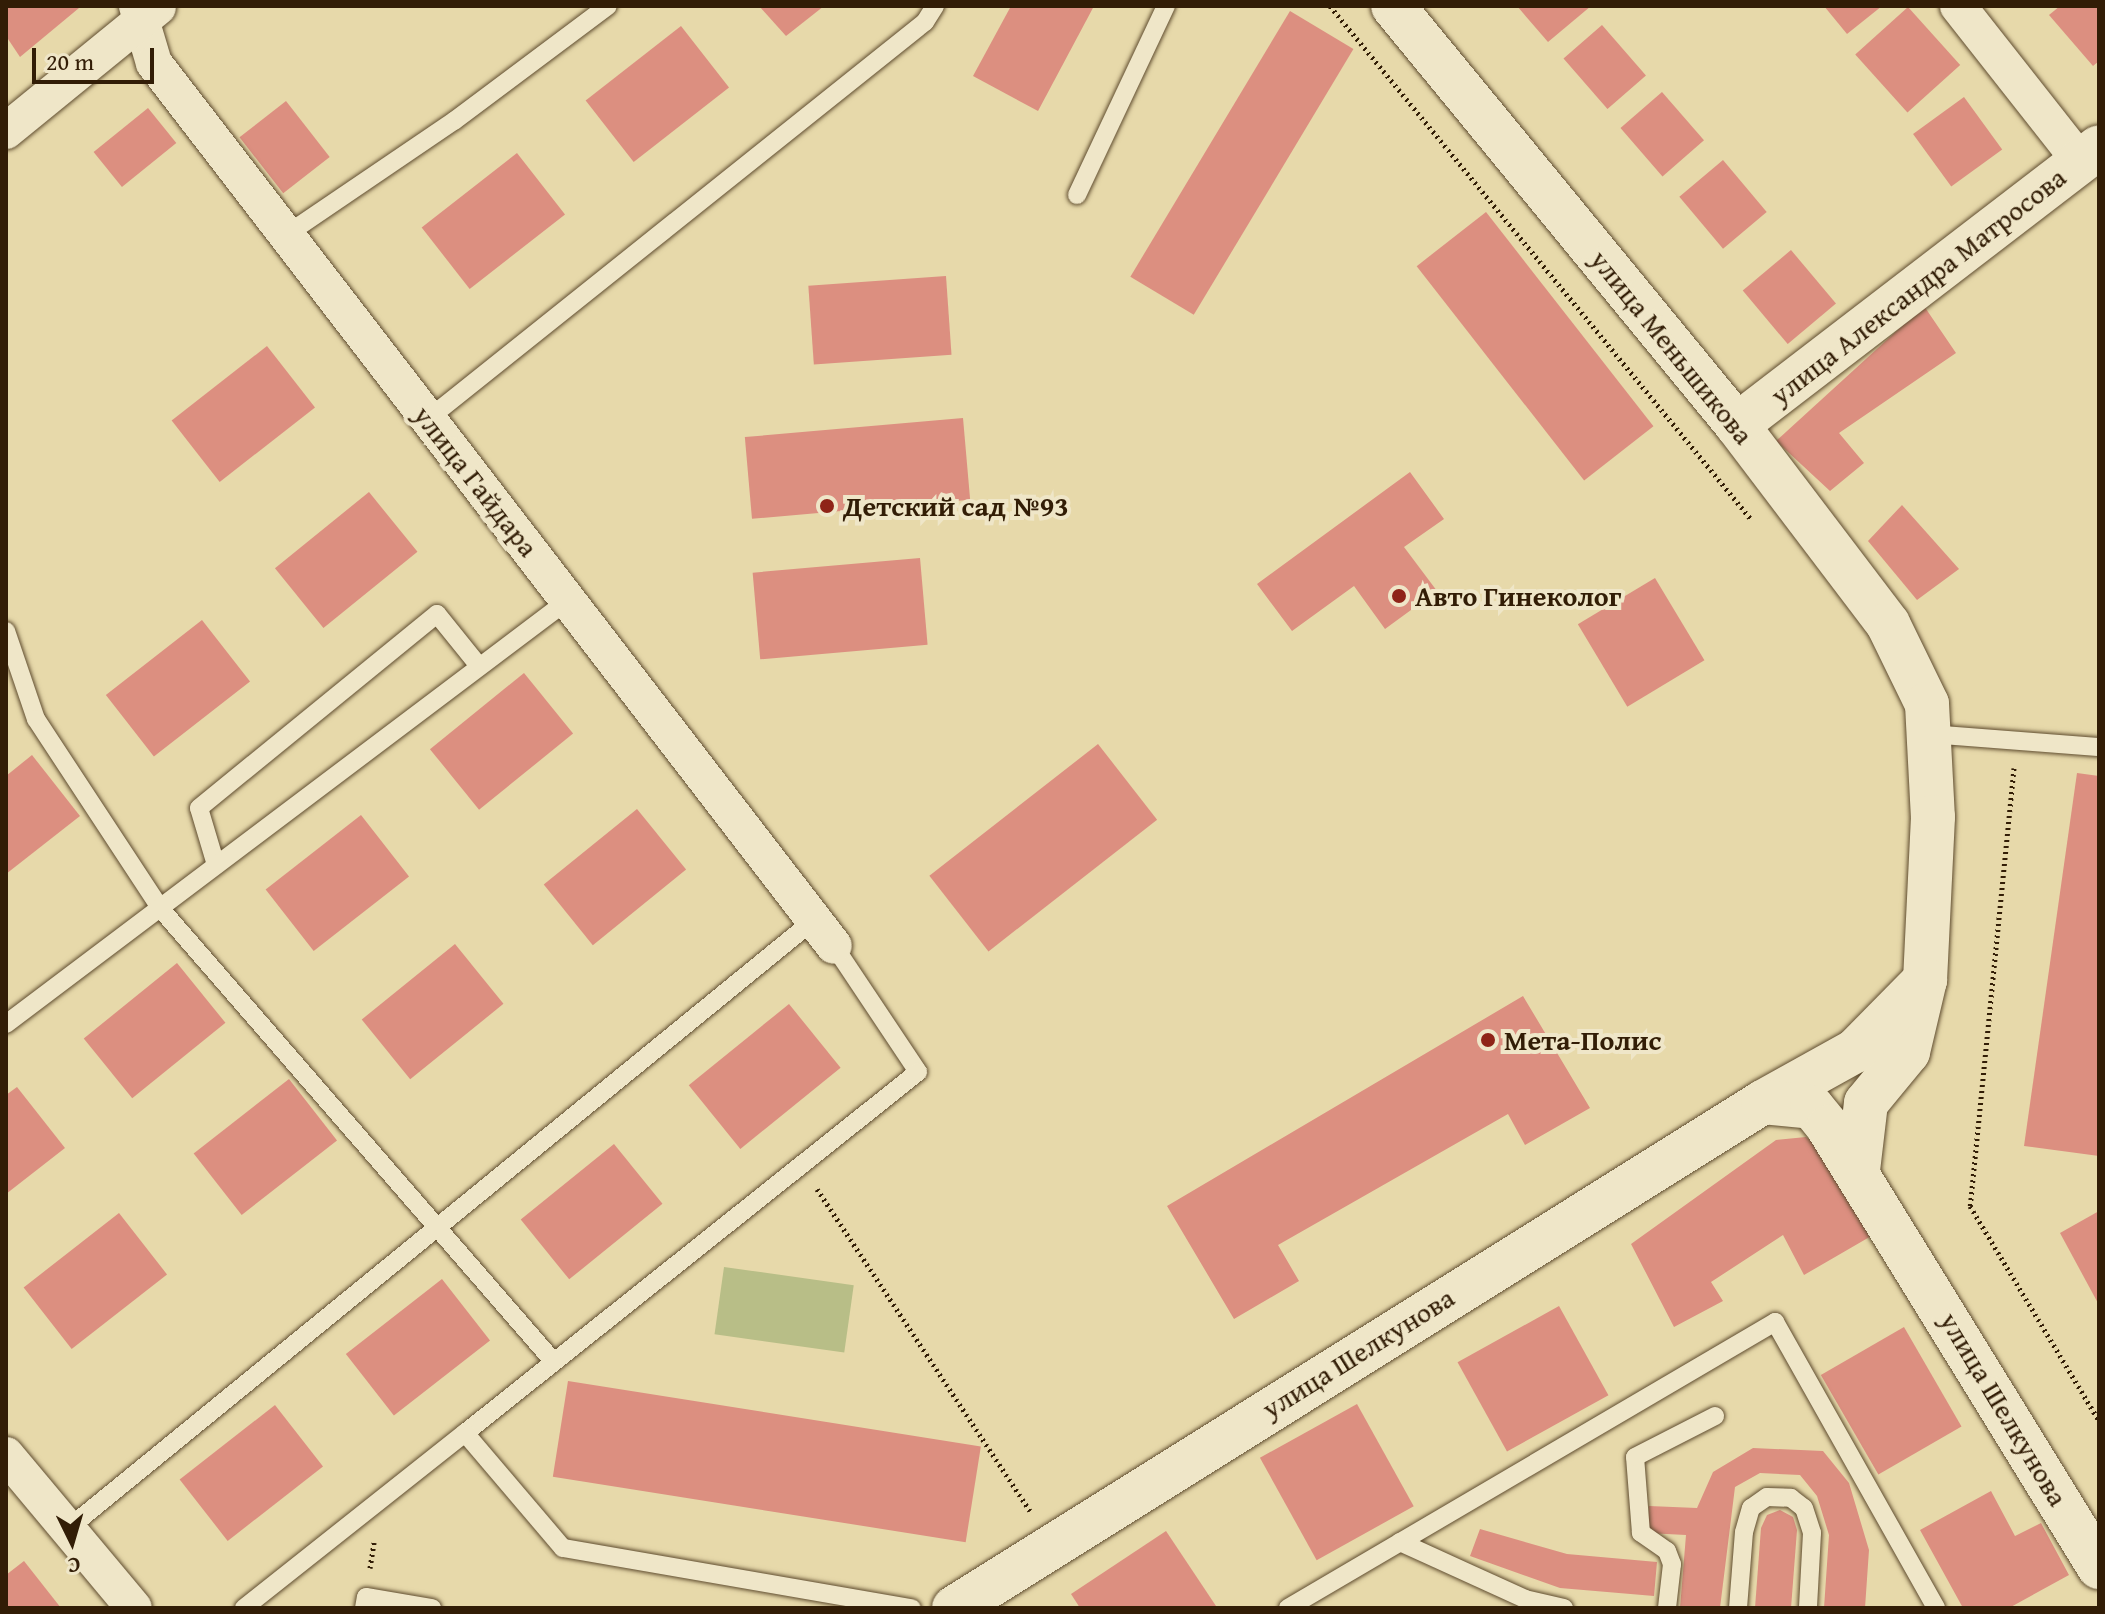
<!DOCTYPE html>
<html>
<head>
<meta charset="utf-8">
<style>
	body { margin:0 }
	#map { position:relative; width:2105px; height:1614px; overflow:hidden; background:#e7d9aa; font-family:"Gentium Book Plus",serif }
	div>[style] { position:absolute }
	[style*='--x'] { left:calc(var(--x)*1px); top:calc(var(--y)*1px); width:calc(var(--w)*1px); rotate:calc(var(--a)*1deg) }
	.green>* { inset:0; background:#b8be87; transform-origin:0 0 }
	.building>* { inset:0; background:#dc8f80; transform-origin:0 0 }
	.path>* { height:5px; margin-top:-2.5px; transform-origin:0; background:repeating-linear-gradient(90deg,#321d06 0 2px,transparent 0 6px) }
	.roads { filter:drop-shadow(0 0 2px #5f4c2f) drop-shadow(0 0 2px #5f4c2f) }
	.service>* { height:18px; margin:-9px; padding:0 9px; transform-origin:9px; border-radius:9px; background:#efe6c8 }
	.minor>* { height:36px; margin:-18px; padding:0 18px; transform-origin:18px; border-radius:18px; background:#efe6c8 }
	.tertiary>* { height:44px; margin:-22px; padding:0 22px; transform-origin:22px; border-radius:22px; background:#efe6c8 }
	.dots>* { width:22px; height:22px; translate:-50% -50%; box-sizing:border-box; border:4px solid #efe6c8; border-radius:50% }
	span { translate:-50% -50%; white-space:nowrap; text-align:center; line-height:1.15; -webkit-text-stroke:8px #efe6c8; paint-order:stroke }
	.street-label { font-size:28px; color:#321d06 }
	.poi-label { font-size:28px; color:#321d06; font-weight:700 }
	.left { translate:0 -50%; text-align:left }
	.frame { position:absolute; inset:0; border:8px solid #321d06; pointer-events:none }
	.north { position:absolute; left:32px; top:1502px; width:80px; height:80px; -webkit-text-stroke:6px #efe6c8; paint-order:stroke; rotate:175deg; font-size:22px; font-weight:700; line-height:32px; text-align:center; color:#321d06 }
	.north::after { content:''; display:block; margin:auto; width:28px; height:36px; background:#321d06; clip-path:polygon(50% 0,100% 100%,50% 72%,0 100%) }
	.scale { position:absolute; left:32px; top:48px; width:122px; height:36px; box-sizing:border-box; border:4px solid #321d06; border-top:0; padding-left:10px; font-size:24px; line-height:28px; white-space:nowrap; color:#321d06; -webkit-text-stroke:6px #efe6c8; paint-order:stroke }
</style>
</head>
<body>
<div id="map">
	<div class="green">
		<i style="left:724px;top:1267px;width:131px;height:68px;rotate:8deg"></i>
	</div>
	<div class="building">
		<i style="clip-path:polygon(6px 6px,77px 6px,79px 8px,20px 57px,6px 36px)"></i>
		<i style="clip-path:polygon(759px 6px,824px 6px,786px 36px)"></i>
		<i style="clip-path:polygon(1011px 6px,1094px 6px,1038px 111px,973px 76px)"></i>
		<i style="clip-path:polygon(1517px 6px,1591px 6px,1548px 42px)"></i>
		<i style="clip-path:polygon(1824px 6px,1882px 6px,1847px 34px)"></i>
		<i style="clip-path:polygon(2060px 6px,2099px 6px,2099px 61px,2093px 66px,2049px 15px)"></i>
		<i style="left:1908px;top:7px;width:78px;height:71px;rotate:48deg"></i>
		<i style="left:1290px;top:11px;width:74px;height:310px;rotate:31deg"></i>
		<i style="left:1602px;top:25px;width:67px;height:51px;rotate:49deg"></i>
		<i style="left:681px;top:26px;width:78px;height:121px;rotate:52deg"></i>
		<i style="left:1662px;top:92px;width:64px;height:55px;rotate:49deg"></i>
		<i style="left:1964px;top:97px;width:65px;height:63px;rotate:54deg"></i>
		<i style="left:286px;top:101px;width:71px;height:59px;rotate:52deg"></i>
		<i style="left:148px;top:108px;width:45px;height:70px;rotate:51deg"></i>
		<i style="left:517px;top:153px;width:78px;height:121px;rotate:52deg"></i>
		<i style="left:1723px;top:160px;width:68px;height:57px;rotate:50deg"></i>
		<i style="left:1486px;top:212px;width:272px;height:88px;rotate:52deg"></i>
		<i style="left:1791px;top:250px;width:70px;height:63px;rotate:50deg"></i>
		<i style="left:946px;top:276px;width:79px;height:138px;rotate:86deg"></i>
		<i style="clip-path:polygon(1924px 306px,1956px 353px,1839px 433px,1864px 463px,1830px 491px,1776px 441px)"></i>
		<i style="left:267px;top:346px;width:78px;height:121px;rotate:52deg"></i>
		<i style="left:963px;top:418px;width:82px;height:219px;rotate:85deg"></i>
		<i style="clip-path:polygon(1410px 472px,1444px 519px,1404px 547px,1437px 591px,1385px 629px,1354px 586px,1292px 631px,1257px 584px)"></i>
		<i style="left:369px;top:492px;width:77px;height:121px;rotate:51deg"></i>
		<i style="clip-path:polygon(1902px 505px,1959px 569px,1917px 600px,1868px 541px)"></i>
		<i style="left:920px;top:558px;width:87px;height:168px;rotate:85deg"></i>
		<i style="left:1655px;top:578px;width:96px;height:90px;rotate:59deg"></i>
		<i style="left:202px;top:620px;width:78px;height:122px;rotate:52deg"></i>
		<i style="left:524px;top:673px;width:78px;height:121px;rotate:51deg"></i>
		<i style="left:1098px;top:744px;width:96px;height:214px;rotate:52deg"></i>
		<i style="clip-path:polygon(32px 755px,80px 816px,6px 874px,6px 776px)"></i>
		<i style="clip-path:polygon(2077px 773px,2099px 776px,2099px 1156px,2024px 1146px)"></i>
		<i style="left:637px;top:809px;width:78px;height:120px;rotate:51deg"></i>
		<i style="left:361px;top:815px;width:78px;height:121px;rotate:52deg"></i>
		<i style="left:455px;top:944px;width:77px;height:120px;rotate:51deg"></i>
		<i style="left:177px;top:963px;width:77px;height:120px;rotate:51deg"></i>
		<i style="clip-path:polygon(1523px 996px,1590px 1108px,1525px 1145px,1508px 1114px,1278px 1245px,1299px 1281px,1234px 1319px,1167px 1206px)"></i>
		<i style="left:789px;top:1004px;width:82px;height:129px;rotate:51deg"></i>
		<i style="left:289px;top:1079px;width:78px;height:121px;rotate:52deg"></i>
		<i style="clip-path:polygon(17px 1087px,65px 1148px,6px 1194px,6px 1095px)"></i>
		<i style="clip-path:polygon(1806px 1137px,1827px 1154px,1873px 1235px,1804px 1275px,1783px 1235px,1711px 1282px,1723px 1301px,1674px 1327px,1631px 1244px,1776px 1140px)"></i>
		<i style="left:614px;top:1144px;width:77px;height:120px;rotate:51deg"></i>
		<i style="clip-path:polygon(2099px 1211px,2099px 1305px,2060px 1233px)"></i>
		<i style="left:119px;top:1213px;width:78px;height:121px;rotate:52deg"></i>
		<i style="left:442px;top:1279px;width:78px;height:122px;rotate:52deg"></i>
		<i style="left:1559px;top:1306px;width:102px;height:116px;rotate:61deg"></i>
		<i style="left:1904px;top:1327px;width:115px;height:96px;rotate:60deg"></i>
		<i style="left:568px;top:1381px;width:418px;height:97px;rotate:9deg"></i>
		<i style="left:1357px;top:1404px;width:117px;height:111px;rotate:61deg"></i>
		<i style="left:275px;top:1405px;width:78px;height:121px;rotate:52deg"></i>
		<i style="clip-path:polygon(1753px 1448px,1823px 1451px,1849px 1483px,1869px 1550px,1865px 1608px,1824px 1608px,1829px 1535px,1817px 1496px,1800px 1475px,1760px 1473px,1735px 1487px,1720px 1608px,1680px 1608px,1686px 1535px,1647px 1533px,1649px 1506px,1697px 1508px,1713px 1472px)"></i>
		<i style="clip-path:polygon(1991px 1491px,2015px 1536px,2041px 1523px,2069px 1575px,2009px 1608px,1963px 1608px,1920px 1530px)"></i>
		<i style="clip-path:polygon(1780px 1510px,1793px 1517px,1797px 1530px,1791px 1608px,1755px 1608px,1761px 1528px,1767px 1515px)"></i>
		<i style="clip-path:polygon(1480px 1529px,1567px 1554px,1657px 1562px,1654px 1596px,1560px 1588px,1470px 1556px)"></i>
		<i style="clip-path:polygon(1166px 1531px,1216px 1606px,1080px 1608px,1071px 1594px)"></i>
		<i style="clip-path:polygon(24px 1561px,61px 1608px,6px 1608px,6px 1575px)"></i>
	</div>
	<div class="path">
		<i style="--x:1330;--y:6;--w:664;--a:50.63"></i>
		<i style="--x:2014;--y:768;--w:440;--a:95.7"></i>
		<i style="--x:1970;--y:1206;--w:251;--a:59"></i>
		<i style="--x:817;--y:1189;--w:386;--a:56.5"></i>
		<i style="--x:370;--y:1568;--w:26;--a:-81"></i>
	</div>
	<div class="roads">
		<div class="service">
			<i style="--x:1077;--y:195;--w:209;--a:-64.8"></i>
			<i style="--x:286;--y:235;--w:203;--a:-34.2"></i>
			<i style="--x:454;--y:121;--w:192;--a:-36.8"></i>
			<i style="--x:428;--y:419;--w:636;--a:-38.62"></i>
			<i style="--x:925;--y:22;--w:19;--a:-58"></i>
			<i style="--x:6;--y:631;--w:93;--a:71.2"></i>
			<i style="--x:36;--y:719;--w:226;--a:56.7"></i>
			<i style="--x:160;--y:908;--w:601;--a:49.05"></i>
			<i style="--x:1929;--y:734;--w:170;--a:4.4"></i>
			<i style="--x:216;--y:865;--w:59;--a:-106.6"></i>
			<i style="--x:199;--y:808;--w:307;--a:-39.2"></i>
			<i style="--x:437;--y:614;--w:67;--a:51.1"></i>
			<i style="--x:834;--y:946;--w:151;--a:56.3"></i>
			<i style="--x:918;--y:1072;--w:579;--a:141.45"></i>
			<i style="--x:465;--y:1433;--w:151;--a:49.6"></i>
			<i style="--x:563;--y:1548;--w:354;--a:9.8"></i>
			<i style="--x:6;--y:1024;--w:703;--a:-37.02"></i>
			<i style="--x:70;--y:1527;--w:960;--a:-39.21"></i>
			<i style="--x:1400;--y:1542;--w:137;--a:24.5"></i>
			<i style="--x:1525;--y:1599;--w:40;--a:13"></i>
			<i style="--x:244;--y:1608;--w:282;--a:-38.4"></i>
			<i style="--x:364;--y:1608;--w:11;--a:-80"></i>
			<i style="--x:366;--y:1597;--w:67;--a:9.5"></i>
			<i style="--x:1288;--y:1608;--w:565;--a:-30.42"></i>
			<i style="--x:1775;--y:1322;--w:328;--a:60.6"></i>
			<i style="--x:1667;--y:1608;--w:44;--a:-83.5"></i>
			<i style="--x:1672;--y:1564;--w:14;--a:-111"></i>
			<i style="--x:1667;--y:1551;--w:32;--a:-145"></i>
			<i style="--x:1641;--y:1533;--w:76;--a:-94.5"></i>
			<i style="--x:1635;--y:1457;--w:90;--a:-27.1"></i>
			<i style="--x:1738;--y:1608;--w:76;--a:-85.5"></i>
			<i style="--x:1744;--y:1532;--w:25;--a:-74"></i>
			<i style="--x:1751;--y:1508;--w:19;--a:-35"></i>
			<i style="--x:1767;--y:1497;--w:24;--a:2"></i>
			<i style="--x:1791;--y:1498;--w:16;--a:38"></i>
			<i style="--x:1804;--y:1508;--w:26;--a:72"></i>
			<i style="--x:1812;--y:1533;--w:75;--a:93.1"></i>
		</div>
		<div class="minor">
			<i style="--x:137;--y:6;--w:59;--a:73.4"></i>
			<i style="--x:154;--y:63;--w:1114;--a:52.4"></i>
			<i style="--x:1958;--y:6;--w:197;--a:51.8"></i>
			<i style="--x:6;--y:131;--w:196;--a:-39.2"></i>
			<i style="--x:6;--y:1455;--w:199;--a:50.1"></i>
		</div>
		<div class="tertiary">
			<i style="--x:1393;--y:6;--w:542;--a:50.61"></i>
			<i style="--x:1737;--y:425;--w:250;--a:52.8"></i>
			<i style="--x:1888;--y:624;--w:89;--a:64"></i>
			<i style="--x:1927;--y:704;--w:113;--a:87"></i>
			<i style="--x:1933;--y:817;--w:163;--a:92.8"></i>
			<i style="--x:1925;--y:980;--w:74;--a:103.3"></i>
			<i style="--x:1908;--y:1052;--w:66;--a:129.5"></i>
			<i style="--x:1866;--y:1103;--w:67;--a:96.8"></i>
			<i style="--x:1737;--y:425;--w:456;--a:-37.5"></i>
			<i style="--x:1763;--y:1102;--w:105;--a:-29"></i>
			<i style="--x:1855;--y:1051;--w:100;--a:-45.4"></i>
			<i style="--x:954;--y:1608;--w:954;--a:-32.02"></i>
			<i style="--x:1763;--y:1102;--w:49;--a:5.8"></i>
			<i style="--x:1812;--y:1107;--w:26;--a:51"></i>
			<i style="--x:1828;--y:1127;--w:517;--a:58.37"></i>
		</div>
	</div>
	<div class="dots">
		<i style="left:827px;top:506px;background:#8f2418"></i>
		<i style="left:1399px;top:596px;background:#8f2418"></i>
		<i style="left:1488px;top:1040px;background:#8f2418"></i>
	</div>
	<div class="street-label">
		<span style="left:1918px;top:286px;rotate:-38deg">улица Александра Матросова</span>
		<span style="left:1672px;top:347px;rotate:51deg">улица Меньшикова</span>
		<span style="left:476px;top:481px;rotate:52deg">улица Гайдара</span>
		<span style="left:1358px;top:1353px;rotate:-32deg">улица Шелкунова</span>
		<span style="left:2004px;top:1409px;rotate:59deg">улица Шелкунова</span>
	</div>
	<div class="poi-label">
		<span class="left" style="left:843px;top:506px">Детский сад №93</span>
		<span class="left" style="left:1415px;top:596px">Авто Гинеколог</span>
		<span class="left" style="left:1504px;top:1040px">Мета-Полис</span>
	</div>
	<div class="frame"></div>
	<div class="north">С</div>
	<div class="scale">20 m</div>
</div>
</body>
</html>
